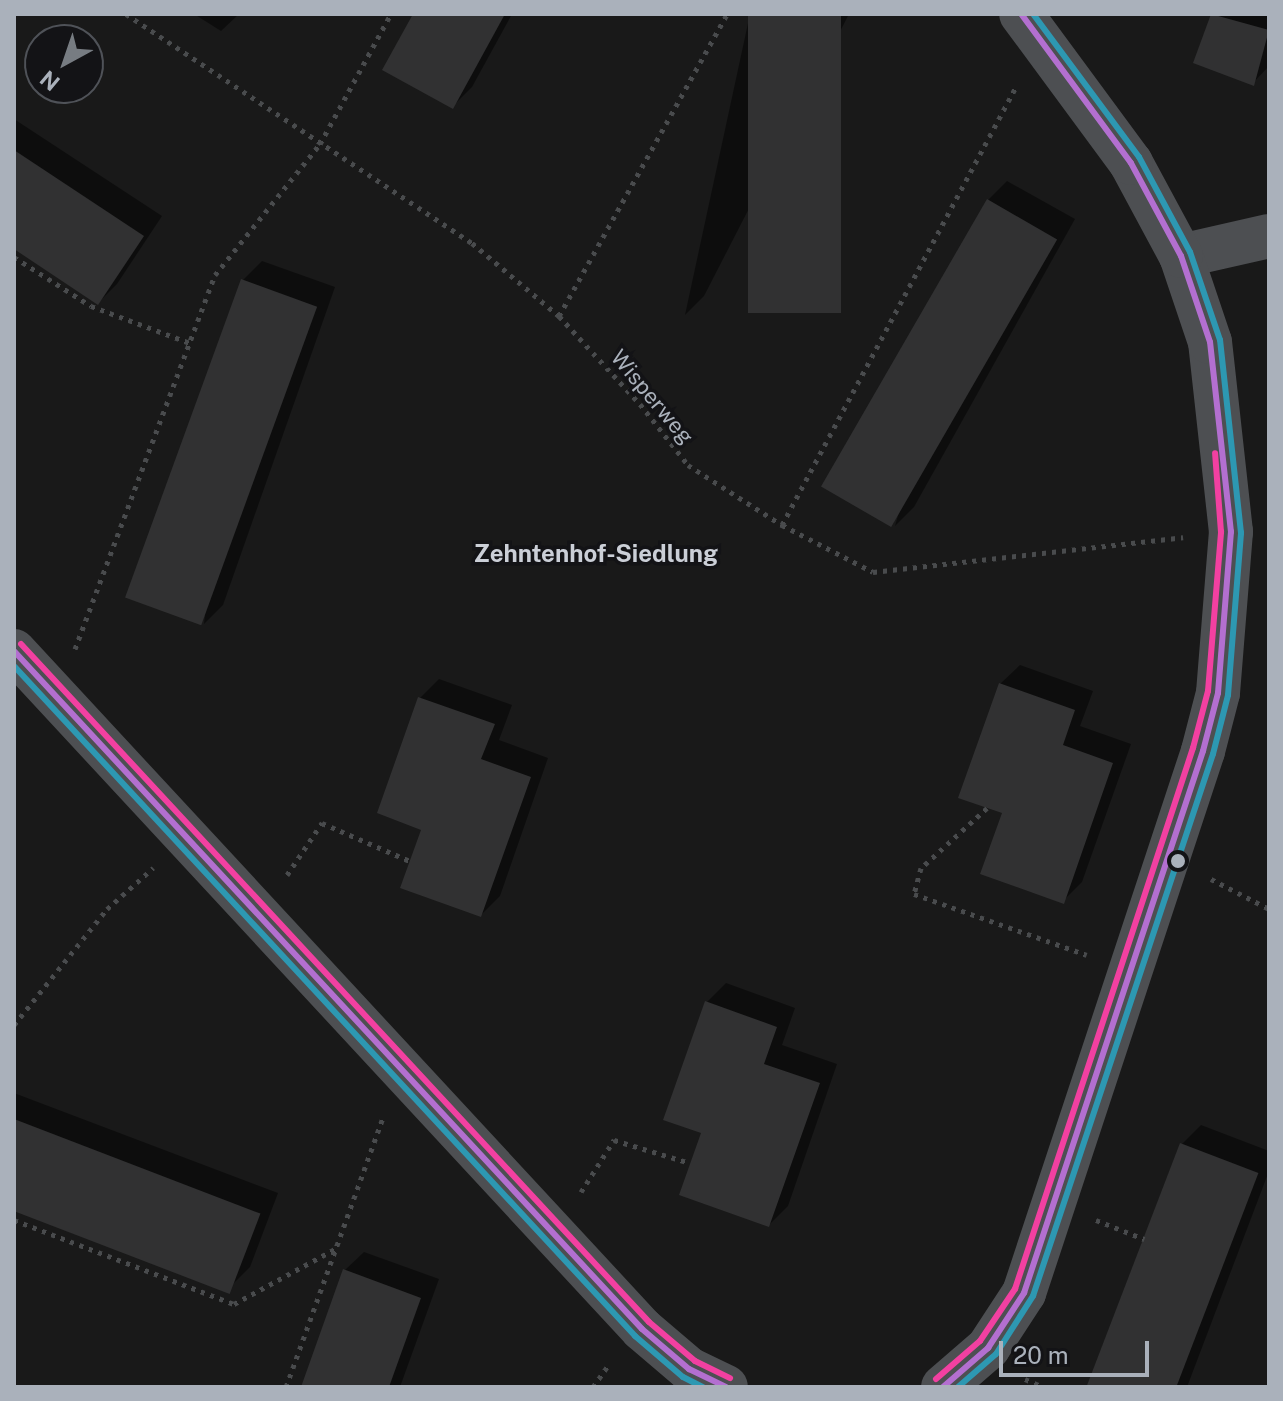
<!DOCTYPE html>
<html>
<head>
<meta charset="utf-8">
<style>
	body { margin:0 }
	#map { position:relative; width:1283px; height:1401px; overflow:hidden; background:#191919; font-family:"Public Sans",sans-serif }
	div>[style] { position:absolute }
	[style*='--x'] { left:calc(var(--x)*1px); top:calc(var(--y)*1px); width:calc(var(--w)*1px); rotate:calc(var(--a)*1deg) }
	.shadow>* { inset:0; background:#0007 }
	.building>* { inset:0; background:#313132; transform-origin:0 0 }
	.path>* { height:5px; margin-top:-2.5px; transform-origin:0; background:repeating-linear-gradient(90deg,#494b4d 0 4px,transparent 0 10px) }
	.minor>* { height:44px; margin:-22px; padding:0 22px; transform-origin:22px; border-radius:22px; background:#4d4f52 }
	.bus-1>* { height:6px; margin:-3px; padding:0 3px; transform-origin:3px; border-radius:3px; background:#b36fd0 }
	.bus-2>* { height:6px; margin:-3px; padding:0 3px; transform-origin:3px; border-radius:3px; background:#2d98b2 }
	.bus-3>* { height:6px; margin:-3px; padding:0 3px; transform-origin:3px; border-radius:3px; background:#f240a1 }
	.dots>* { width:22px; height:22px; translate:-50% -50%; box-sizing:border-box; border:4px solid #131316; border-radius:50% }
	span { translate:-50% -50%; white-space:nowrap; text-align:center; line-height:1.15; -webkit-text-stroke:7px #131316; paint-order:stroke }
	.street-label { font-size:22px; color:#aab1bb }
	.neighbourhood-label { font-size:24px; color:#cbcfd7; font-weight:700 }
	.frame { position:absolute; inset:0; border:16px solid #aab1bb; pointer-events:none }
	.north { position:absolute; left:24px; top:24px; width:80px; height:80px; box-sizing:border-box; background:#131316; border:2px solid #4f5258; border-radius:50%; rotate:220deg; font-size:22px; font-weight:700; line-height:32px; text-align:center; color:#aab1bb }
	.north::after { content:''; display:block; margin:auto; width:28px; height:36px; background:#777c82; clip-path:polygon(50% 0,100% 100%,50% 72%,0 100%) }
	.scale { position:absolute; left:999px; top:1341px; width:150px; height:36px; box-sizing:border-box; border:4px solid #aab1bb; border-top:0; padding-left:10px; font-size:24px; line-height:28px; white-space:nowrap; color:#aab1bb; -webkit-text-stroke:6px #131316; paint-order:stroke }
</style>
</head>
<body>
<div id="map">
	<div class="shadow">
		<i style="clip-path:polygon(194px 14px,239px 14px,221px 31px)"></i>
		<i style="clip-path:polygon(415px 14px,512px 14px,472px 87px,453px 106px)"></i>
		<i style="clip-path:polygon(750px 14px,849px 14px,704px 296px,685px 315px)"></i>
		<i style="clip-path:polygon(1213px 14px,1269px 14px,1269px 66px,1253px 83px,1196px 62px)"></i>
		<i style="clip-path:polygon(14px 119px,162px 216px,117px 284px,98px 303px,14px 247px)"></i>
		<i style="clip-path:polygon(1007px 181px,1075px 219px,914px 507px,895px 526px,988px 200px)"></i>
		<i style="clip-path:polygon(262px 261px,335px 287px,223px 605px,204px 624px,243px 280px)"></i>
		<i style="clip-path:polygon(1020px 665px,1093px 691px,1080px 726px,1131px 744px,1082px 882px,1063px 901px,1004px 812px,1000px 684px)"></i>
		<i style="clip-path:polygon(439px 679px,512px 705px,499px 740px,548px 758px,500px 896px,481px 915px,423px 828px,420px 698px)"></i>
		<i style="clip-path:polygon(726px 983px,795px 1008px,782px 1045px,837px 1064px,788px 1206px,769px 1225px,704px 1132px,707px 1002px)"></i>
		<i style="clip-path:polygon(14px 1093px,278px 1193px,250px 1267px,231px 1286px,14px 1203px)"></i>
		<i style="clip-path:polygon(1201px 1125px,1269px 1151px,1269px 1171px,1187px 1387px,1089px 1387px,1182px 1144px)"></i>
		<i style="clip-path:polygon(364px 1252px,439px 1279px,400px 1387px,303px 1387px,345px 1270px)"></i>
	</div>
	<div class="building">
		<i style="clip-path:polygon(413px 14px,505px 14px,453px 109px,382px 70px)"></i>
		<i style="left:748px;top:14px;width:93px;height:299px"></i>
		<i style="clip-path:polygon(1211px 14px,1269px 30px,1254px 86px,1193px 63px)"></i>
		<i style="clip-path:polygon(14px 150px,144px 236px,98px 305px,14px 249px)"></i>
		<i style="left:987px;top:199px;width:81px;height:332px;rotate:30deg"></i>
		<i style="left:241px;top:279px;width:81px;height:339px;rotate:20deg"></i>
		<i style="clip-path:polygon(999px 683px,1075px 710px,1063px 745px,1113px 763px,1064px 904px,980px 874px,1002px 813px,958px 798px)"></i>
		<i style="clip-path:polygon(418px 697px,495px 724px,481px 759px,531px 777px,481px 917px,400px 888px,421px 830px,377px 813px)"></i>
		<i style="clip-path:polygon(705px 1001px,777px 1027px,764px 1064px,820px 1083px,769px 1227px,679px 1195px,701px 1133px,663px 1120px)"></i>
		<i style="left:14px;top:1119px;width:264px;height:86px;rotate:21deg"></i>
		<i style="left:1180px;top:1143px;width:84px;height:261px;rotate:21deg"></i>
		<i style="clip-path:polygon(343px 1269px,421px 1298px,389px 1387px,301px 1387px)"></i>
	</div>
	<div class="path">
		<i style="--x:126;--y:14;--w:415;--a:33.5"></i>
		<i style="--x:472;--y:243;--w:114;--a:40"></i>
		<i style="--x:559;--y:316;--w:120;--a:47.4"></i>
		<i style="--x:640;--y:404;--w:78;--a:51.8"></i>
		<i style="--x:688;--y:465;--w:112;--a:32.6"></i>
		<i style="--x:782;--y:525;--w:102;--a:27.3"></i>
		<i style="--x:873;--y:572;--w:312;--a:-6.4"></i>
		<i style="--x:14;--y:257;--w:91;--a:32.5"></i>
		<i style="--x:91;--y:306;--w:106;--a:20.5"></i>
		<i style="--x:559;--y:316;--w:346;--a:-60.9"></i>
		<i style="--x:782;--y:525;--w:495;--a:-61.9"></i>
		<i style="--x:75;--y:649;--w:399;--a:-69.5"></i>
		<i style="--x:215;--y:275;--w:168;--a:-51.3"></i>
		<i style="--x:320;--y:144;--w:148;--a:-61.4"></i>
		<i style="--x:987;--y:808;--w:89;--a:137.7"></i>
		<i style="--x:921;--y:868;--w:27;--a:105"></i>
		<i style="--x:914;--y:894;--w:183;--a:19.4"></i>
		<i style="--x:287;--y:875;--w:63;--a:-56.1"></i>
		<i style="--x:322;--y:823;--w:96;--a:23.4"></i>
		<i style="--x:1211;--y:879;--w:65;--a:27.3"></i>
		<i style="--x:14;--y:1025;--w:149;--a:-51.3"></i>
		<i style="--x:107;--y:909;--w:62;--a:-41.7"></i>
		<i style="--x:581;--y:1192;--w:62;--a:-57.6"></i>
		<i style="--x:614;--y:1140;--w:79;--a:16.8"></i>
		<i style="--x:14;--y:1220;--w:235;--a:20.9"></i>
		<i style="--x:234;--y:1304;--w:115;--a:-28.6"></i>
		<i style="--x:1096;--y:1220;--w:52;--a:21.6"></i>
		<i style="--x:1025;--y:1379;--w:20;--a:24"></i>
		<i style="--x:286;--y:1387;--w:287;--a:-70.2"></i>
		<i style="--x:593;--y:1387;--w:28;--a:-55"></i>
	</div>
	<div class="minor">
		<i style="--x:1181;--y:256;--w:90;--a:-12.8"></i>
		<i style="--x:14;--y:651;--w:924;--a:47.19"></i>
		<i style="--x:642;--y:1329;--w:62;--a:40.4"></i>
		<i style="--x:689;--y:1369;--w:41;--a:25.9"></i>
		<i style="--x:943;--y:1387;--w:60;--a:-40.9"></i>
		<i style="--x:988;--y:1348;--w:66;--a:-56.8"></i>
		<i style="--x:1024;--y:1293;--w:571;--a:-71.72"></i>
		<i style="--x:1203;--y:751;--w:60;--a:-75.5"></i>
		<i style="--x:1218;--y:693;--w:162;--a:-85.4"></i>
		<i style="--x:1231;--y:532;--w:191;--a:-96.3"></i>
		<i style="--x:1210;--y:342;--w:91;--a:-108.6"></i>
		<i style="--x:1181;--y:256;--w:106;--a:-118.3"></i>
		<i style="--x:1131;--y:163;--w:185;--a:-126.4"></i>
	</div>
	<div class="bus-1">
		<i style="--x:14;--y:651;--w:924;--a:47.19"></i>
		<i style="--x:642;--y:1329;--w:62;--a:40.4"></i>
		<i style="--x:689;--y:1369;--w:41;--a:25.9"></i>
		<i style="--x:943;--y:1387;--w:60;--a:-40.9"></i>
		<i style="--x:988;--y:1348;--w:66;--a:-56.8"></i>
		<i style="--x:1024;--y:1293;--w:571;--a:-71.72"></i>
		<i style="--x:1203;--y:751;--w:60;--a:-75.5"></i>
		<i style="--x:1218;--y:693;--w:162;--a:-85.4"></i>
		<i style="--x:1231;--y:532;--w:191;--a:-96.3"></i>
		<i style="--x:1210;--y:342;--w:91;--a:-108.6"></i>
		<i style="--x:1181;--y:256;--w:106;--a:-118.3"></i>
		<i style="--x:1131;--y:163;--w:185;--a:-126.4"></i>
	</div>
	<div class="bus-2">
		<i style="--x:14;--y:666;--w:914;--a:47.17"></i>
		<i style="--x:635;--y:1336;--w:63;--a:40.5"></i>
		<i style="--x:683;--y:1377;--w:22;--a:27"></i>
		<i style="--x:958;--y:1387;--w:50;--a:-41"></i>
		<i style="--x:996;--y:1354;--w:69;--a:-57.5"></i>
		<i style="--x:1033;--y:1296;--w:571;--a:-71.63"></i>
		<i style="--x:1213;--y:754;--w:61;--a:-75.7"></i>
		<i style="--x:1228;--y:695;--w:163;--a:-85.4"></i>
		<i style="--x:1241;--y:533;--w:194;--a:-96.2"></i>
		<i style="--x:1220;--y:340;--w:93;--a:-108.8"></i>
		<i style="--x:1190;--y:252;--w:108;--a:-118.2"></i>
		<i style="--x:1139;--y:157;--w:178;--a:-126.5"></i>
	</div>
	<div class="bus-3">
		<i style="--x:21;--y:644;--w:924;--a:47.19"></i>
		<i style="--x:649;--y:1322;--w:60;--a:40.3"></i>
		<i style="--x:695;--y:1361;--w:39;--a:26"></i>
		<i style="--x:936;--y:1379;--w:58;--a:-40.8"></i>
		<i style="--x:980;--y:1341;--w:63;--a:-56.1"></i>
		<i style="--x:1015;--y:1289;--w:570;--a:-71.79"></i>
		<i style="--x:1193;--y:748;--w:59;--a:-75.3"></i>
		<i style="--x:1208;--y:691;--w:160;--a:-85.3"></i>
		<i style="--x:1221;--y:532;--w:79;--a:-94.3"></i>
	</div>
	<div class="dots">
		<i style="left:1178px;top:861px;background:#aab1bb"></i>
	</div>
	<div class="street-label">
		<span style="left:652px;top:397px;rotate:50deg">Wisperweg</span>
	</div>
	<div class="neighbourhood-label">
		<span style="left:596px;top:554px">Zehntenhof-Siedlung</span>
	</div>
	<div class="frame"></div>
	<div class="north">N</div>
	<div class="scale">20 m</div>
</div>
</body>
</html>
